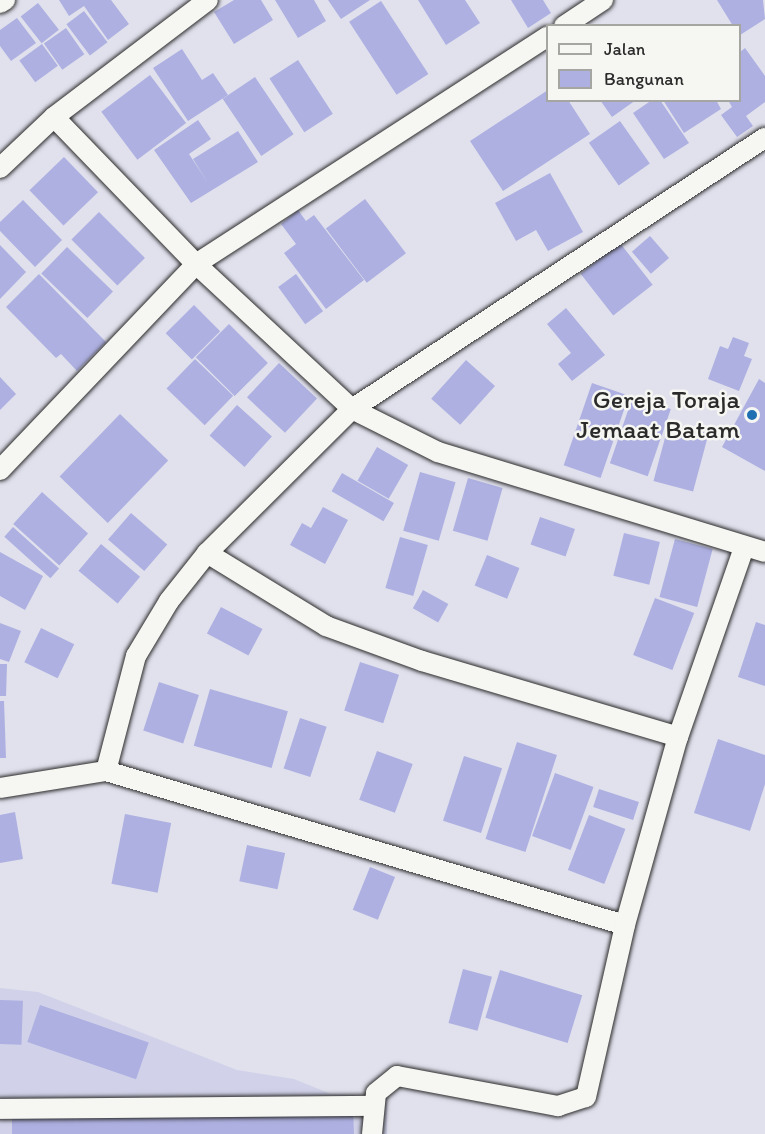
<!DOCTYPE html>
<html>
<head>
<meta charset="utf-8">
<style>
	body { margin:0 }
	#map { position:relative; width:765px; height:1134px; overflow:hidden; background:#e0e1ed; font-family:Itim,sans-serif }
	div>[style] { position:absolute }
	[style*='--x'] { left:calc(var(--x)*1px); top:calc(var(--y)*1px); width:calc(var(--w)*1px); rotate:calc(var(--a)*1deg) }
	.built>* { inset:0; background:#d1d2e9 }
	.building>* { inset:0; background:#aeb0e1; transform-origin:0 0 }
	.roads { filter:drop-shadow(0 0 2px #2b2b2b) drop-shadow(0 0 2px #2b2b2b) }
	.minor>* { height:20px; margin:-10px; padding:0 10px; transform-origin:10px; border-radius:10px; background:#f6f6f2 }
	.dots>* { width:16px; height:16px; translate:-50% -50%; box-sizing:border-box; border:3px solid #f6f6f2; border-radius:50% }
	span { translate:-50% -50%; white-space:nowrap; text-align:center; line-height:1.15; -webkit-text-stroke:5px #f6f6f2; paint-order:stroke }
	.poi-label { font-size:26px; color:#2b2b2b }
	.right { translate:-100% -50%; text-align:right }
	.legend { position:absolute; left:546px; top:24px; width:195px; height:78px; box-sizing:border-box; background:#f6f6f2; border:2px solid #a5a5a2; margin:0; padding:8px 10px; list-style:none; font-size:18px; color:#2b2b2b }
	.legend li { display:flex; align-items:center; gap:12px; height:30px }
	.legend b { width:30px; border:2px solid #a5a5a2 }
</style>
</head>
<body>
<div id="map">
	<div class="built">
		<i style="clip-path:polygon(0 988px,38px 992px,237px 1070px,294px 1079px,331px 1094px,387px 1096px,387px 1134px,0 1134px)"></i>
	</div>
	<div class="building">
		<i style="clip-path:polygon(59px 0,111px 0,129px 24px,108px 40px,84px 6px,69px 16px)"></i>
		<i style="clip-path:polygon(234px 0,261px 0,273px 20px,234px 44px,214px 12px)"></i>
		<i style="clip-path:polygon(275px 0,314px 0,326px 21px,298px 38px)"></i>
		<i style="clip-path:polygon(328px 0,370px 0,341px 19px)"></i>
		<i style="clip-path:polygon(418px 0,465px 0,480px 23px,446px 45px)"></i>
		<i style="clip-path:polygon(511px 0,543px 0,551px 13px,528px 28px)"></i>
		<i style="clip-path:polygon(717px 0,763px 0,765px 19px,740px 35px,740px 26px,733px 26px)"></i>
		<i style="left:381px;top:1px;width:87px;height:38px;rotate:57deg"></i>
		<i style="left:38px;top:3px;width:34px;height:22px;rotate:52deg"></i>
		<i style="left:84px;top:11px;width:39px;height:22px;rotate:53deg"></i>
		<i style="clip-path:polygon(17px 18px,36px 43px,11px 61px,0 46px,0 30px)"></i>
		<i style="left:66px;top:28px;width:32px;height:27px;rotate:55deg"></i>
		<i style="left:42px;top:44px;width:27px;height:28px;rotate:54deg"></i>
		<i style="clip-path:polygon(745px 48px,765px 76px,765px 102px,746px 116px,753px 126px,737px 137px,721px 115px,732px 107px,728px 100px,740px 100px,740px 52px)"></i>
		<i style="clip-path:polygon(182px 49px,202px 80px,213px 73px,228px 95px,188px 121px,153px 68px)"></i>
		<i style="left:298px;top:60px;width:64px;height:34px;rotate:57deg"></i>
		<i style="left:150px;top:75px;width:60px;height:61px;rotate:53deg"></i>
		<i style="left:255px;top:77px;width:69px;height:39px;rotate:56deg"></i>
		<i style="clip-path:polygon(548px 90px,548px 100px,568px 100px,590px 134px,503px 191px,470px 141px)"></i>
		<i style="clip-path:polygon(600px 100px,636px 100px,612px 117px)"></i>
		<i style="clip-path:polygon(652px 100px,660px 100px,689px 143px,664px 159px,633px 113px)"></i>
		<i style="clip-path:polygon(663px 100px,716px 100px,721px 109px,684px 133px)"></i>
		<i style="clip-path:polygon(198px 120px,211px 139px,189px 154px,208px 183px,193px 159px,238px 131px,258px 162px,191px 203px,154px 150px)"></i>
		<i style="left:620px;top:121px;width:52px;height:38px;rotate:55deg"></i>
		<i style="left:64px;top:157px;width:49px;height:48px;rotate:46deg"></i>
		<i style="clip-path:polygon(550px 173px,583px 232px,548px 251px,536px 230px,516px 241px,495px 203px)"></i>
		<i style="left:365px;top:199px;width:68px;height:49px;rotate:53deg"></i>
		<i style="clip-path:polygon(23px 200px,62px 240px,35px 267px,0 231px,0 222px)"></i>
		<i style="clip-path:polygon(298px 210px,306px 221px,314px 215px,364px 280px,326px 309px,284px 253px,296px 244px,281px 224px)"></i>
		<i style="left:99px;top:212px;width:65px;height:39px;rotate:45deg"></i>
		<i style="left:650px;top:236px;width:29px;height:24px;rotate:49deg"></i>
		<i style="left:620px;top:243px;width:53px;height:50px;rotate:52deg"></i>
		<i style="clip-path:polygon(0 245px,26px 272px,0 299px)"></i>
		<i style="left:67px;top:247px;width:64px;height:37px;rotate:44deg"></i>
		<i style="clip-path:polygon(39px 274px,106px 342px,77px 371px,61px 354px,56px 358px,6px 307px)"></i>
		<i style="left:296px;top:274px;width:46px;height:22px;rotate:54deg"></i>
		<i style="left:194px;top:305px;width:37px;height:40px;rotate:45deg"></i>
		<i style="clip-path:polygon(566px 308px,605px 355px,572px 381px,558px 364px,571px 353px,547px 324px)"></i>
		<i style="left:229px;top:324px;width:55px;height:47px;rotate:45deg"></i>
		<i style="clip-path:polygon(733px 337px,749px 343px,744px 356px,752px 359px,739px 391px,708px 379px,720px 346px,728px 349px)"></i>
		<i style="left:195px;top:359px;width:53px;height:41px;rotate:44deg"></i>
		<i style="left:466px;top:360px;width:39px;height:52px;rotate:42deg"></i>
		<i style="left:279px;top:363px;width:52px;height:47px;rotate:43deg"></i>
		<i style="clip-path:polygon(0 377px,16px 394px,0 410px)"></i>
		<i style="clip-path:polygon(759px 379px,765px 383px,765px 471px,722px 447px)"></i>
		<i style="left:592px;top:383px;width:39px;height:87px;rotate:19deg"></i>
		<i style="left:633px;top:396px;width:40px;height:71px;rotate:19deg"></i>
		<i style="left:237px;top:405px;width:47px;height:41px;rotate:42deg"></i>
		<i style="left:120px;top:414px;width:67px;height:87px;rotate:44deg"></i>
		<i style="left:669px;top:423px;width:41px;height:60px;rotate:15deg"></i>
		<i style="left:377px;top:447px;width:36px;height:39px;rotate:30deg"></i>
		<i style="left:420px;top:472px;width:37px;height:61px;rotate:16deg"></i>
		<i style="left:342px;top:473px;width:60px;height:21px;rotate:30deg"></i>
		<i style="left:468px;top:478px;width:36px;height:55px;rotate:16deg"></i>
		<i style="left:42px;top:492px;width:62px;height:43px;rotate:42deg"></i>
		<i style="clip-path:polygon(323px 507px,348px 520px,325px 564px,290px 545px,302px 523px,311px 528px)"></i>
		<i style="left:131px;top:513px;width:48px;height:35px;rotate:41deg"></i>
		<i style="left:540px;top:517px;width:37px;height:29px;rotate:19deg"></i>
		<i style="left:13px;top:527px;width:62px;height:13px;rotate:42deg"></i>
		<i style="left:624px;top:533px;width:37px;height:44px;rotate:14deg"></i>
		<i style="left:400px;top:537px;width:29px;height:53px;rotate:16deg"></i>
		<i style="left:675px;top:539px;width:39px;height:60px;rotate:15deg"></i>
		<i style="left:101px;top:544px;width:51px;height:35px;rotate:40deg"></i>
		<i style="clip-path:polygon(0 552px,43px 576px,25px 610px,0 596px)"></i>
		<i style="left:487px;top:555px;width:35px;height:33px;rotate:22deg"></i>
		<i style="left:423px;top:590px;width:29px;height:21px;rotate:29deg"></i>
		<i style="left:655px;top:598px;width:42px;height:61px;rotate:21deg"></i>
		<i style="left:221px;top:607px;width:47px;height:30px;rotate:28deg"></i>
		<i style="clip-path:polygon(756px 622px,765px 625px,765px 686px,738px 677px)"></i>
		<i style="clip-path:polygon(0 623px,21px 631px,9px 662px,0 659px)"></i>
		<i style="left:41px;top:628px;width:37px;height:38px;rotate:26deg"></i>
		<i style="left:360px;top:662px;width:41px;height:51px;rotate:18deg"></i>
		<i style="clip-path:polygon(0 664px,7px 664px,6px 696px,0 696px)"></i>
		<i style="left:159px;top:682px;width:42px;height:51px;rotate:18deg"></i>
		<i style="left:210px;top:689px;width:81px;height:59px;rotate:16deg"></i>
		<i style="clip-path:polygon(0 701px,4px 701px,6px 758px,0 758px)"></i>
		<i style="left:300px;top:718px;width:28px;height:53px;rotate:18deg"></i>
		<i style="clip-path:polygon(718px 739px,765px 755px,765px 784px,750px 831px,694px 813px)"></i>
		<i style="left:517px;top:742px;width:42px;height:102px;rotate:18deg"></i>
		<i style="left:377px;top:751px;width:38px;height:52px;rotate:20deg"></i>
		<i style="left:464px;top:756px;width:40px;height:68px;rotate:18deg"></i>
		<i style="left:555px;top:773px;width:41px;height:67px;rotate:20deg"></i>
		<i style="left:599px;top:789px;width:42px;height:19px;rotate:18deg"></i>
		<i style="clip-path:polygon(15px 812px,23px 859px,0 863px,0 815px)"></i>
		<i style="left:125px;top:814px;width:47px;height:71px;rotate:11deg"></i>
		<i style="left:589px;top:815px;width:39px;height:59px;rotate:21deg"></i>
		<i style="left:247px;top:845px;width:39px;height:37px;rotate:12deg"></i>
		<i style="left:370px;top:867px;width:27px;height:46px;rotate:22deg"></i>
		<i style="left:463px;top:969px;width:30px;height:56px;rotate:15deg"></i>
		<i style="left:500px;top:970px;width:86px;height:50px;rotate:17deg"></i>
		<i style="left:0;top:1000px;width:23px;height:44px;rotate:2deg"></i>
		<i style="left:40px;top:1005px;width:115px;height:39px;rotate:19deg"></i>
		<i style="clip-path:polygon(353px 1110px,354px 1134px,12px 1134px,12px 1119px)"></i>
	</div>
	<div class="roads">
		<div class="minor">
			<i style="--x:0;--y:3;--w:6;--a:-31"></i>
			<i style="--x:564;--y:26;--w:47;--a:-33.7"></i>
			<i style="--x:54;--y:117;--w:204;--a:46"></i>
			<i style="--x:196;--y:264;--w:213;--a:42.9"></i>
			<i style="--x:352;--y:409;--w:96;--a:26.6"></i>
			<i style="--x:438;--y:452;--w:342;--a:17"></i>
			<i style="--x:0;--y:168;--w:74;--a:-43.4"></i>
			<i style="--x:54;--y:117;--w:193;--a:-37.2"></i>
			<i style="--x:0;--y:470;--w:284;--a:-46.4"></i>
			<i style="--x:196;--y:264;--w:419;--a:-32.9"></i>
			<i style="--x:207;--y:553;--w:140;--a:31.5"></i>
			<i style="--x:326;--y:626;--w:102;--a:20"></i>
			<i style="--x:422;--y:661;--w:267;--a:16.5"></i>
			<i style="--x:106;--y:771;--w:119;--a:-75.4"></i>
			<i style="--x:136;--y:656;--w:64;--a:-59"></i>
			<i style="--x:169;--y:601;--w:61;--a:-51.6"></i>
			<i style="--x:207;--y:553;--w:204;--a:-44.8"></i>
			<i style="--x:352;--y:409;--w:494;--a:-33.3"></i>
			<i style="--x:0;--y:788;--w:107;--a:-9.1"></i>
			<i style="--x:106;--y:771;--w:541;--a:16.53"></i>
			<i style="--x:0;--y:1109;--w:371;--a:-0.5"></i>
			<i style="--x:372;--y:1134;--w:41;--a:-84.4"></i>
			<i style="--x:376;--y:1093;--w:27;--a:-39"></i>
			<i style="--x:397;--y:1076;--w:164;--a:10.6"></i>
			<i style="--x:558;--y:1106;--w:29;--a:-18"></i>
			<i style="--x:586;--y:1097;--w:176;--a:-77.2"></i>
			<i style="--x:625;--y:925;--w:195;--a:-74.3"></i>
			<i style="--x:678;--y:737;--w:201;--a:-70.8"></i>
		</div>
	</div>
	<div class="dots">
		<i style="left:752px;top:415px;background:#1f6fb2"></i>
	</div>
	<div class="poi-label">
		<span class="right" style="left:740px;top:415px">Gereja Toraja<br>Jemaat Batam</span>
	</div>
	<ul class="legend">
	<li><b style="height:8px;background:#f6f6f2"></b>Jalan</li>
	<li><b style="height:16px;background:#aeb0e1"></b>Bangunan</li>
	</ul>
</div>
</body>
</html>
